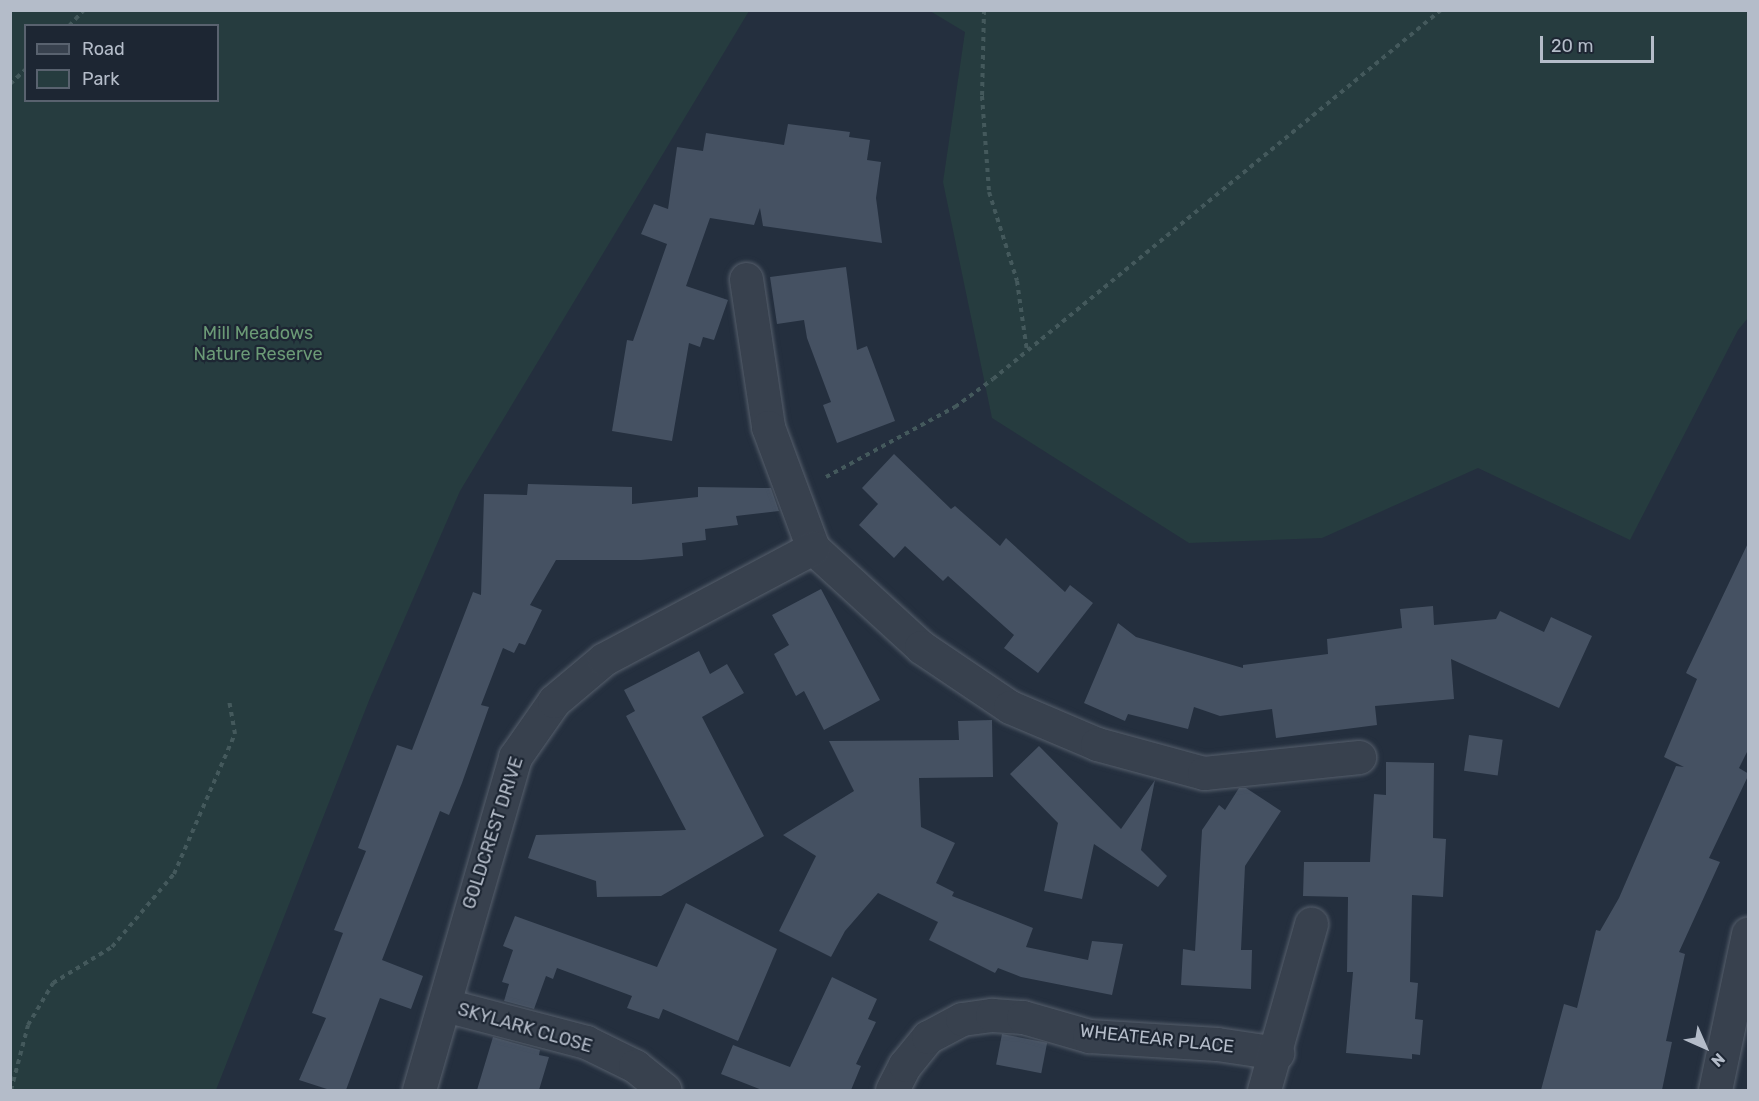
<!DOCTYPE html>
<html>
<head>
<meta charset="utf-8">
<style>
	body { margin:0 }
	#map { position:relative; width:1759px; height:1101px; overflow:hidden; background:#242f3e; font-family:Rubik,sans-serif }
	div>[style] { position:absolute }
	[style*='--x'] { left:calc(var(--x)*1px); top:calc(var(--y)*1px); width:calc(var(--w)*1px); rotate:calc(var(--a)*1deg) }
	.green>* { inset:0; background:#263c3f }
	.building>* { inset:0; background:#455162; transform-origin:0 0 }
	.path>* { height:4px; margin-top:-2px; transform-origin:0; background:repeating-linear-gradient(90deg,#44595c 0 4.5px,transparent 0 9px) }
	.roads { filter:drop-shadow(0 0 2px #565f6c) drop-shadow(0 0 2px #565f6c) }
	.minor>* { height:33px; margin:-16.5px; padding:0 16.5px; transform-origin:16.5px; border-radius:16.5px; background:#38414e }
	span { translate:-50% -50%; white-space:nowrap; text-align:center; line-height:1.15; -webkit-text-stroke:4.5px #1d2633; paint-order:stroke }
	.park-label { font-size:18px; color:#6b9a76 }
	.street-label { font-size:18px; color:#b4bcc9 }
	.frame { position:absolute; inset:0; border:12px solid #b4bcc9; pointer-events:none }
	.legend { position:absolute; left:24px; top:24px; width:195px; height:78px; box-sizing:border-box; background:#1d2633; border:2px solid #59626f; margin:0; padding:8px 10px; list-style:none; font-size:18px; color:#b4bcc9 }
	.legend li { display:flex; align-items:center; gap:12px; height:30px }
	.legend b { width:30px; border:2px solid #59626f }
	.north { position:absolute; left:1675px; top:1017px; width:60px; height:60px; -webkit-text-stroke:4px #1d2633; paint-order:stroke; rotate:135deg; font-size:16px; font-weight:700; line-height:24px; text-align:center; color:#b4bcc9 }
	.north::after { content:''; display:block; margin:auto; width:21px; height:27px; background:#b4bcc9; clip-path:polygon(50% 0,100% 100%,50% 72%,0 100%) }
	.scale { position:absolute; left:1540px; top:36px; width:114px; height:27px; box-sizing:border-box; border:3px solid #b4bcc9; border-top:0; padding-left:8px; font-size:18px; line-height:21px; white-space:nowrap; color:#b4bcc9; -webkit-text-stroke:4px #1d2633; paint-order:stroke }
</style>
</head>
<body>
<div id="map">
	<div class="green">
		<i style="clip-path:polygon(evenodd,10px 11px,749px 11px,460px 491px,370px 698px,216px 1090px,11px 1090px,10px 11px,26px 26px,218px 26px,218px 100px,26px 100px,26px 26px)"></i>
		<i style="clip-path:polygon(930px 11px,1748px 11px,1748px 318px,1738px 330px,1630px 540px,1478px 468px,1322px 538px,1189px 543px,992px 418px,943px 182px,965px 32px)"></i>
	</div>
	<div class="building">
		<i style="clip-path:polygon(788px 124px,850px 132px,849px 137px,870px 140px,867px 160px,881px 162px,876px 198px,882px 243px,763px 226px,760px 208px,754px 225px,710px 218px,686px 286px,728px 300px,714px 340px,703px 337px,700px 347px,689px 343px,672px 441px,612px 431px,627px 340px,633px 341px,667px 244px,641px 234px,654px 204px,668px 209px,677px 147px,703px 151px,706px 133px,784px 145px)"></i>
		<i style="clip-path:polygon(846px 267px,857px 350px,867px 346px,895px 421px,837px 443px,823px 405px,831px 402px,807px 338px,804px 320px,777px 324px,770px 277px)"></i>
		<i style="clip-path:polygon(894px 454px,951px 509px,955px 506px,1000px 546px,1006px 538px,1065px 592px,1070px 585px,1093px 603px,1038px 673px,1004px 648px,1014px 635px,948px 576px,943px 581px,905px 546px,894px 558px,859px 525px,878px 504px,862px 488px)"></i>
		<i style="clip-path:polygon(528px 484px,632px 487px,632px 504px,698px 497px,698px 487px,771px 488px,779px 511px,736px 516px,738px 525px,705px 529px,706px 540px,682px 543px,683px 556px,641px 560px,556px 560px,530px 605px,542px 610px,525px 645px,519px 643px,514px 653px,503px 648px,481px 705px,489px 707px,462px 783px,449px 815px,440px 811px,382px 960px,423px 976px,411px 1009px,380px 998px,346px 1090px,330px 1090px,299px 1080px,326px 1018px,312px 1013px,343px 933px,334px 930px,366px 851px,358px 848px,397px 745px,412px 750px,473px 592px,481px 595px,484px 494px,527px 495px)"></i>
		<i style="clip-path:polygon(1749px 541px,1749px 748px,1739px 768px,1749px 774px,1709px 858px,1720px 862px,1679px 952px,1685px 954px,1666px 1041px,1672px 1042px,1662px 1090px,1541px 1090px,1564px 1004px,1577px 1008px,1596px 930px,1600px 931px,1619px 898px,1676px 766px,1684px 767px,1664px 757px,1697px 679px,1686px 673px)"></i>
		<i style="clip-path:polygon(821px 589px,880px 700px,824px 730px,804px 691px,796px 696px,774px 654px,789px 645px,772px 615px)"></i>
		<i style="clip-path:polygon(1433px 606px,1434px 625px,1496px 619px,1500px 611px,1544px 632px,1551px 617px,1592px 636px,1559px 708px,1451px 659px,1454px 699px,1375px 706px,1377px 725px,1276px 738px,1272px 709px,1220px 716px,1194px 707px,1188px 729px,1128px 714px,1125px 721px,1084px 703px,1118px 623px,1136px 637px,1243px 668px,1243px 665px,1328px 654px,1327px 639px,1402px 628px,1400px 609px)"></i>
		<i style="clip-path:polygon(699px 651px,710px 674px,727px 664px,744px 693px,702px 717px,764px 836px,661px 896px,597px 897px,596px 881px,528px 858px,536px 835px,686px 830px,626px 716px,635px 711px,624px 690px)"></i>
		<i style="clip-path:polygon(992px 720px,993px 777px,919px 778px,921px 827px,955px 843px,936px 883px,954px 892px,952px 896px,1033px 928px,1026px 947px,1088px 960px,1092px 941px,1123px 944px,1112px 995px,1021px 977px,998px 968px,995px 973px,929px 940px,938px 922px,878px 893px,845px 931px,831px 957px,779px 931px,816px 856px,783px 835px,854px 791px,829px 741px,959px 740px,958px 721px)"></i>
		<i style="left:1469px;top:735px;width:34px;height:36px;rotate:8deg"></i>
		<i style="clip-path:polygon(1039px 746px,1121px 829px,1155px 780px,1141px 850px,1167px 876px,1158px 887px,1094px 844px,1082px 899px,1044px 891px,1058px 823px,1010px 774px)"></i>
		<i style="clip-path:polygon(1386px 762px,1434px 763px,1433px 838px,1446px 839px,1443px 897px,1412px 895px,1410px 982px,1418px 983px,1415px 1019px,1423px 1020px,1420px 1055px,1412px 1054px,1412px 1059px,1346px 1053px,1353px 972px,1347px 972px,1348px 897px,1303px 896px,1304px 862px,1370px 862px,1374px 794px,1386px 795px)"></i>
		<i style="clip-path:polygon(1239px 788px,1246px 788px,1281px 811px,1245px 866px,1241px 950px,1252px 950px,1251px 989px,1181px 985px,1183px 949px,1195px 951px,1202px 830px,1219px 805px,1225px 810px)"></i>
		<i style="clip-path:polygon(686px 903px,777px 949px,738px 1041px,663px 1009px,659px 1019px,627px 1008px,632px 996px,557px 968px,553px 979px,546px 976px,534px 1009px,504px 1001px,509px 984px,502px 982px,513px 950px,503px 946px,515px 916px,657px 967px)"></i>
		<i style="clip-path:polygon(832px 977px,877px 999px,868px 1019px,876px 1022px,856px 1064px,861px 1066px,851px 1090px,762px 1090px,721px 1074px,733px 1045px,790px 1067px)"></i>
		<i style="left:1002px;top:1034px;width:46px;height:31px;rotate:11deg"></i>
		<i style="clip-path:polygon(493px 1037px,540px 1050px,539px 1055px,549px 1057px,539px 1090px,477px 1090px)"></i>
	</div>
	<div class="path">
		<i style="--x:984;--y:10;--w:86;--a:91.3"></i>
		<i style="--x:982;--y:96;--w:96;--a:85.8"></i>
		<i style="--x:989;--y:192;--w:93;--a:72.5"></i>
		<i style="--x:1017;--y:281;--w:71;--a:81.9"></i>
		<i style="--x:69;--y:26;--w:22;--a:-47"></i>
		<i style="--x:10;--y:84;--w:22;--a:-43"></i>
		<i style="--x:826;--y:477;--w:147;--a:-28.5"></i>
		<i style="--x:955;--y:407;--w:47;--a:-36.4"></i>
		<i style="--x:993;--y:379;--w:580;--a:-39.48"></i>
		<i style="--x:11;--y:1090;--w:67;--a:-75.3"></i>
		<i style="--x:28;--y:1025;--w:49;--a:-59.2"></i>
		<i style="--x:53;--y:983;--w:69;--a:-31.4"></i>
		<i style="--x:112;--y:947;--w:96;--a:-49.7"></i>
		<i style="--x:174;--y:874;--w:153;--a:-66.5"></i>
		<i style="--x:235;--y:734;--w:35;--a:-100"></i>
	</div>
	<div class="roads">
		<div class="minor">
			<i style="--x:746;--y:279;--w:150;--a:81.5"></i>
			<i style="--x:768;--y:427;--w:129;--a:69.6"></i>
			<i style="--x:813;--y:548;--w:147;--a:42.5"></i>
			<i style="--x:921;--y:647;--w:107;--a:34"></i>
			<i style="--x:1010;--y:707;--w:95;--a:23"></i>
			<i style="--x:1097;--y:744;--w:111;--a:15.2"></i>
			<i style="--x:1204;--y:773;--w:156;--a:-5.9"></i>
			<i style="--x:445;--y:1005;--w:146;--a:14.7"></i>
			<i style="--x:586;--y:1042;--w:55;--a:26.1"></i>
			<i style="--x:635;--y:1066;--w:38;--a:39"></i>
			<i style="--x:419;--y:1090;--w:347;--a:-73.9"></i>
			<i style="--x:515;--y:757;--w:68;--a:-55.1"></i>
			<i style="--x:554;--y:701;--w:65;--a:-40"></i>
			<i style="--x:604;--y:659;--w:237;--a:-28"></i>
			<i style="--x:892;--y:1090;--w:28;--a:-63"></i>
			<i style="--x:905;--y:1065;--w:36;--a:-51"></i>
			<i style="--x:928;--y:1037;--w:38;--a:-28"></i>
			<i style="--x:962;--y:1019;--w:30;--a:-8"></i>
			<i style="--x:992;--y:1015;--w:31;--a:4"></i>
			<i style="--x:1023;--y:1017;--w:69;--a:16.1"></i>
			<i style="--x:1089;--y:1036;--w:128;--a:3.6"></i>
			<i style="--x:1217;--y:1044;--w:61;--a:8.5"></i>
			<i style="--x:1264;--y:1090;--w:173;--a:-74.2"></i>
			<i style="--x:1715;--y:1090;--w:160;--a:-78.1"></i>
		</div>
	</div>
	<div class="park-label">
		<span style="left:258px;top:344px">Mill Meadows<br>Nature Reserve</span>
	</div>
	<div class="street-label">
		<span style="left:493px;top:833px;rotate:-72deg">GOLDCREST DRIVE</span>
		<span style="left:525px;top:1028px;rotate:16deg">SKYLARK CLOSE</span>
		<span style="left:1157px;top:1039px;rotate:6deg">WHEATEAR PLACE</span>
	</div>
	<div class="frame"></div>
	<ul class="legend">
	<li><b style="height:8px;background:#38414e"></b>Road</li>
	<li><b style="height:16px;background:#263c3f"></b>Park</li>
	</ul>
	<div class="north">N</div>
	<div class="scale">20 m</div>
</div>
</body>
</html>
